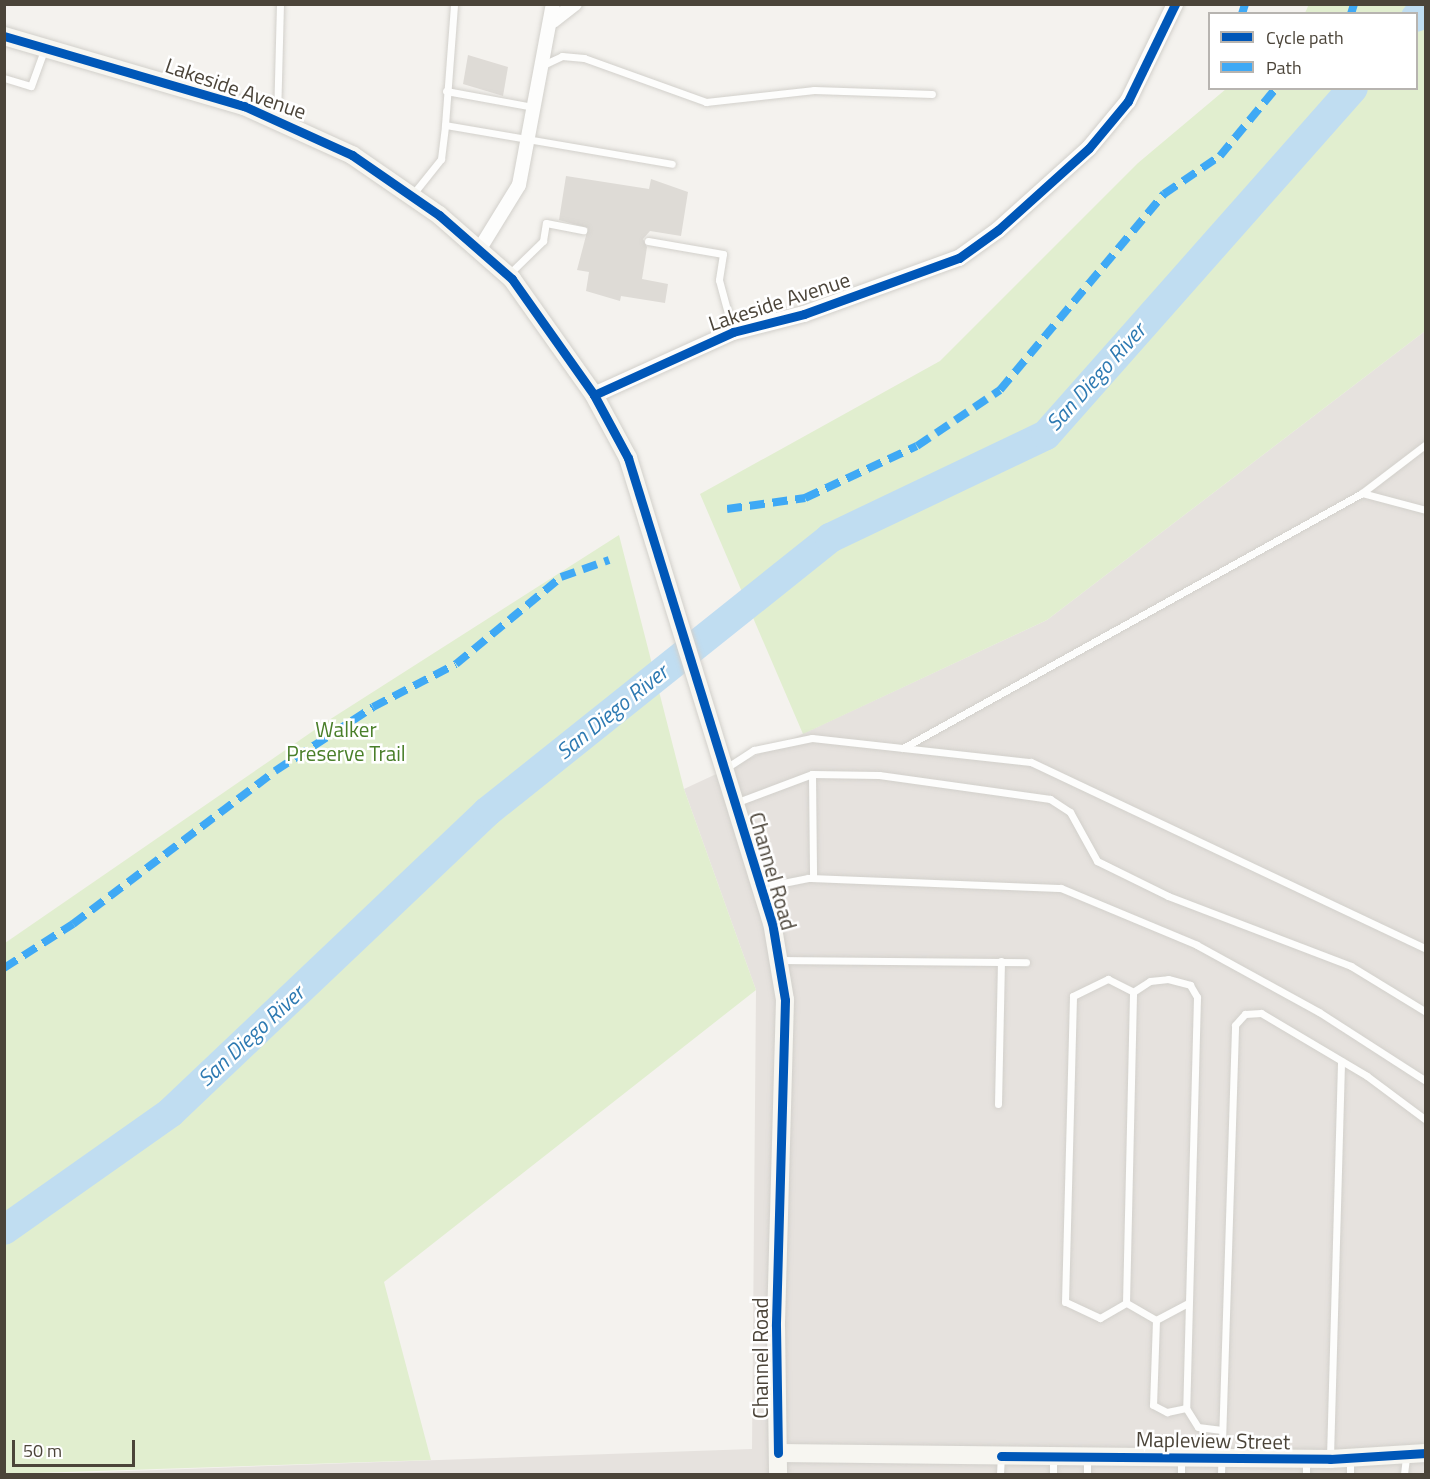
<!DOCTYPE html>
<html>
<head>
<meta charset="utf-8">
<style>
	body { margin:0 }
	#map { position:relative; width:1430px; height:1479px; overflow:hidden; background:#f4f2ee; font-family:"Titillium Web",sans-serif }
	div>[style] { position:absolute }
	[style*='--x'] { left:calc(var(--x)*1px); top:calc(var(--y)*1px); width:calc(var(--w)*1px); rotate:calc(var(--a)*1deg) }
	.industrial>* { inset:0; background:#e6e2de }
	.green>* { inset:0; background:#e1eecf }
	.river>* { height:30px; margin:-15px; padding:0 15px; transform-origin:15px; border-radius:15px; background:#c0ddf1 }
	.building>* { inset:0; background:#dedbd6 }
	.roads { filter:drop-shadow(0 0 2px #d2d0cb) drop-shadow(0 0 2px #d2d0cb) }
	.service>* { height:7px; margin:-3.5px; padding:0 3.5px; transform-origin:3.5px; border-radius:3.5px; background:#fdfdfc }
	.minor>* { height:14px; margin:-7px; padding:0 7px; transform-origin:7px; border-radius:7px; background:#fdfdfc }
	.tertiary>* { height:16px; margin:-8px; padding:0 8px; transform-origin:8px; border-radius:8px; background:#fdfdfc }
	.secondary>* { height:18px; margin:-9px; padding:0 9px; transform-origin:9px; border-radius:9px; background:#f7f6f1 }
	.quiet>* { height:8px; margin-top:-4px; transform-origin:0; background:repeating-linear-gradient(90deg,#3fa9f5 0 15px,transparent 0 23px) }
	.cycleway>* { height:9px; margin:-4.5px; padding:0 4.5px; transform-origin:4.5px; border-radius:4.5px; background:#0057b8 }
	span { translate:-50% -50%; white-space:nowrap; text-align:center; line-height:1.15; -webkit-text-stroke:5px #fff; paint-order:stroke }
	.street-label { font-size:21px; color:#4b4439 }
	.park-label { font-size:21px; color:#4a7f2a }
	.water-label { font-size:22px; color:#2e7ab2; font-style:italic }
	.frame { position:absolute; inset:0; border:6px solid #4b4439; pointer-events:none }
	.legend { position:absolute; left:1208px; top:12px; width:210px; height:78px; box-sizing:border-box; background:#fff; border:2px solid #b7b4b0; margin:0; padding:8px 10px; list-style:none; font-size:18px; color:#4b4439 }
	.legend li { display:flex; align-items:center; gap:12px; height:30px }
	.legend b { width:30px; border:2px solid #b7b4b0 }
	.scale { position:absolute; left:12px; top:1440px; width:123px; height:27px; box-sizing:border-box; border:3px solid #4b4439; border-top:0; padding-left:8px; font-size:18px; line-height:21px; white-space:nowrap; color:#4b4439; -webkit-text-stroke:4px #fff; paint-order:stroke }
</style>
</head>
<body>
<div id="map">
	<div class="industrial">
		<i style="clip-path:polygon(1425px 331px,1425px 1474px,44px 1474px,752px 1449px,756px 990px,684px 789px,1047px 620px)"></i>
	</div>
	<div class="green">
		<i style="clip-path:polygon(1309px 4px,1425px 5px,1425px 331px,1047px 620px,803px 734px,700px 494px,940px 361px,1138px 163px,1226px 89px,1416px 88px,1416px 14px,1305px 13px)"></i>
		<i style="clip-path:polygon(619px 535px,684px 789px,756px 990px,384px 1282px,431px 1460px,5px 1474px,5px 943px,329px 720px)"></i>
	</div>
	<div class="river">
		<i style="--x:1416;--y:17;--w:14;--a:-45"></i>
		<i style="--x:4;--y:1230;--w:204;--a:-35.2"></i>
		<i style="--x:171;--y:1112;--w:436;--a:-43.5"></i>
		<i style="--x:487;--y:812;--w:439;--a:-38.6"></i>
		<i style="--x:830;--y:538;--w:239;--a:-25.5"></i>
		<i style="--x:1046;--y:435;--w:463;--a:-48.5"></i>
	</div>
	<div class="building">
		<i style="clip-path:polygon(468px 55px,508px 67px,503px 96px,463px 84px)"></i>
		<i style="clip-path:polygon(566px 176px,649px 189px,651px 179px,688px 192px,681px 236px,650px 231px,643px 239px,647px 247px,642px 279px,668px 284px,665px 303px,621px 296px,620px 301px,586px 291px,589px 272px,577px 270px,588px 228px,559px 220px)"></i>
	</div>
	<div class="roads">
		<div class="service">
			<i style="--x:543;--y:65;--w:21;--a:-25"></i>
			<i style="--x:562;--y:56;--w:22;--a:5"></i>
			<i style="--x:584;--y:58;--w:130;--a:19.8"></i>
			<i style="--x:706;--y:102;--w:109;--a:-6.3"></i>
			<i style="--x:814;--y:90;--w:118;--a:1.9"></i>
			<i style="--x:4;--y:78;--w:28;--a:17"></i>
			<i style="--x:31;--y:86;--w:38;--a:-70"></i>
			<i style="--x:446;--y:91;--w:88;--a:10.4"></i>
			<i style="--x:277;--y:118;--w:114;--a:-88.5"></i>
			<i style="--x:445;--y:125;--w:121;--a:-85.7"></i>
			<i style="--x:413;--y:194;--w:45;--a:-51.3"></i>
			<i style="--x:441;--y:159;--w:34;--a:-83"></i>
			<i style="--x:445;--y:125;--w:230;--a:9.7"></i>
			<i style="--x:648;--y:241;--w:76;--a:9.8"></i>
			<i style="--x:723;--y:254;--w:26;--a:99"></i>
			<i style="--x:719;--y:280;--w:54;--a:74.9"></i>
			<i style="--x:508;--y:275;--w:49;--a:-44.2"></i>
			<i style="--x:543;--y:241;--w:18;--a:-81"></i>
			<i style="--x:546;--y:223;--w:38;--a:11"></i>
			<i style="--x:1362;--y:493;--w:81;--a:-37.4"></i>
			<i style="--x:903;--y:748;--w:525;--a:-29.05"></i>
			<i style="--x:1362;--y:493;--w:66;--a:14.9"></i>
			<i style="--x:726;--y:768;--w:33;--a:-33"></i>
			<i style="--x:754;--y:750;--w:59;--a:-11.7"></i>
			<i style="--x:812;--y:738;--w:220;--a:6.3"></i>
			<i style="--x:1031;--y:762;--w:437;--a:25.3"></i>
			<i style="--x:812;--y:774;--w:67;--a:0.9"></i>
			<i style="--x:879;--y:775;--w:173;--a:8"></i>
			<i style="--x:1050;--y:799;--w:24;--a:33"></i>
			<i style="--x:1070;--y:812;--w:56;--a:61.1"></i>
			<i style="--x:1097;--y:861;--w:79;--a:26.2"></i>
			<i style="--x:1168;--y:896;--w:196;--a:20.9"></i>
			<i style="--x:1351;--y:966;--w:88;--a:31.5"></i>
			<i style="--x:735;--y:803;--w:82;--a:-20.6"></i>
			<i style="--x:812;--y:774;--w:104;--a:89.4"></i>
			<i style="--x:763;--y:887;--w:46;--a:-11.3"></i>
			<i style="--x:808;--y:878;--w:253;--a:2.3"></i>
			<i style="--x:1061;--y:888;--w:147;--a:22.7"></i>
			<i style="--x:1197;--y:945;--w:139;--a:28.8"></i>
			<i style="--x:1319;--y:1012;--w:127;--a:32.8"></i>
			<i style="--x:780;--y:960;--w:246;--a:0.5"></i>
			<i style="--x:998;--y:1104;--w:143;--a:-88.8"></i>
			<i style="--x:1126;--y:1303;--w:30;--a:150"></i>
			<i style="--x:1100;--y:1318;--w:38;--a:-155"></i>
			<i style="--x:1065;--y:1302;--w:306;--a:-88.5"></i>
			<i style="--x:1073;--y:996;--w:39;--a:-26"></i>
			<i style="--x:1108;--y:979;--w:28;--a:27"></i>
			<i style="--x:1188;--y:1303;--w:36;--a:152"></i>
			<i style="--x:1156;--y:1320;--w:34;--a:-150"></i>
			<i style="--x:1126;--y:1303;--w:311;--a:-88.7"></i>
			<i style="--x:1133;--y:992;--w:20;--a:-33"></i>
			<i style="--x:1150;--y:981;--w:18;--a:-6"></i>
			<i style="--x:1168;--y:979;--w:23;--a:15"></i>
			<i style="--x:1190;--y:985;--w:14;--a:60"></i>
			<i style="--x:1197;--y:997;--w:411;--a:91.5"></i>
			<i style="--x:1186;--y:1408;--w:22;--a:58"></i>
			<i style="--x:1198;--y:1427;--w:24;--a:7"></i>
			<i style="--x:1156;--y:1320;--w:85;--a:92"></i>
			<i style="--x:1153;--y:1405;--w:16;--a:27"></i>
			<i style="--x:1167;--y:1412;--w:19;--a:-12"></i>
			<i style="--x:1330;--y:1457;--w:396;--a:-88.4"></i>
			<i style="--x:1000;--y:1474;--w:18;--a:-87"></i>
			<i style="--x:1053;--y:1474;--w:18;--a:-90"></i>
			<i style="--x:1087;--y:1474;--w:17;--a:-90"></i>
			<i style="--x:1181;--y:1474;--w:16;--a:-90"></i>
			<i style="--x:1221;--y:1474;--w:449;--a:-88.2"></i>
			<i style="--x:1235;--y:1025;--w:15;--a:-48"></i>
			<i style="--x:1245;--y:1014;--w:16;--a:-4"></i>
			<i style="--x:1261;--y:1013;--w:123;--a:30.7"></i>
			<i style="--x:1367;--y:1076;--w:74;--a:36.7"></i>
			<i style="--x:1306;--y:1474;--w:15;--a:-90"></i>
			<i style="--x:1350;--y:1474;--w:15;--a:-90"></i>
			<i style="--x:1404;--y:1474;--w:17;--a:-83"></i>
		</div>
		<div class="minor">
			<i style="--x:553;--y:21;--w:28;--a:-38"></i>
			<i style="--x:479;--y:250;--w:76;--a:-58.4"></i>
			<i style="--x:519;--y:185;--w:184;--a:-79.4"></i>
		</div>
		<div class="tertiary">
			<i style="--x:594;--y:395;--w:153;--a:-24.4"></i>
			<i style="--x:733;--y:332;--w:73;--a:-14.2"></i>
			<i style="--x:804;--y:314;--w:165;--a:-19.9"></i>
			<i style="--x:959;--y:258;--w:48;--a:-35.7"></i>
			<i style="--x:998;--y:230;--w:122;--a:-42"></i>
			<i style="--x:1089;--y:148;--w:61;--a:-50.3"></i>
			<i style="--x:1128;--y:101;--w:108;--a:-64.1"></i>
		</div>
		<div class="secondary">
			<i style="--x:4;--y:36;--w:250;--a:16.3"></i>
			<i style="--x:244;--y:106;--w:119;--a:24.4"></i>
			<i style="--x:352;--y:155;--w:106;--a:34.6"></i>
			<i style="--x:439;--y:215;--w:97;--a:41.2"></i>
			<i style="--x:512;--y:279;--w:142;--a:54.7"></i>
			<i style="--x:594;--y:395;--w:72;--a:61.6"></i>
			<i style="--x:628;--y:458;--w:486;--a:72.8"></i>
			<i style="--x:772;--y:922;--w:79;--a:80.5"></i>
			<i style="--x:785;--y:1000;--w:326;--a:91.6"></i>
			<i style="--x:776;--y:1326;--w:148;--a:89.2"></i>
			<i style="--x:778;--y:1453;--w:552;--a:0.62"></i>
			<i style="--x:1330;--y:1459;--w:96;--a:-3.6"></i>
		</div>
	</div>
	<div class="quiet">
		<i style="--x:1242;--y:14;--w:10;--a:-73"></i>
		<i style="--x:1351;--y:14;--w:10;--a:-73"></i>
		<i style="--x:727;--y:509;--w:79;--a:-8"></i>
		<i style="--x:805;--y:498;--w:123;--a:-24.9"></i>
		<i style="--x:917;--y:446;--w:100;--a:-34"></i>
		<i style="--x:1000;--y:390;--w:256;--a:-50.1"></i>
		<i style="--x:1164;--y:194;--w:68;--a:-34.2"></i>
		<i style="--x:1220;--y:156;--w:88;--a:-50.5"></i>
		<i style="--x:4;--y:968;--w:82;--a:-32.5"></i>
		<i style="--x:73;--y:924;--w:253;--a:-37.1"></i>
		<i style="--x:275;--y:771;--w:117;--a:-33.1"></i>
		<i style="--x:373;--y:707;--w:93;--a:-27.4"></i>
		<i style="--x:456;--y:664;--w:136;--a:-39.6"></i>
		<i style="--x:561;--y:577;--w:51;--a:-19.5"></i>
	</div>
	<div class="cycleway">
		<i style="--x:4;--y:36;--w:250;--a:16.3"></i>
		<i style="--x:244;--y:106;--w:119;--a:24.4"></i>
		<i style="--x:352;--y:155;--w:106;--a:34.6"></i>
		<i style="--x:439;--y:215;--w:97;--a:41.2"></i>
		<i style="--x:512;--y:279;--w:142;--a:54.7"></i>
		<i style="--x:594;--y:395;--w:72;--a:61.6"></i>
		<i style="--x:628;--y:458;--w:486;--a:72.8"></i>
		<i style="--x:772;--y:922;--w:79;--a:80.5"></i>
		<i style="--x:785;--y:1000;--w:326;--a:91.6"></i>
		<i style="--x:776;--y:1326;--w:127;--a:89.1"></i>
		<i style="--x:594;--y:395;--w:153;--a:-24.4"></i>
		<i style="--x:733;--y:332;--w:73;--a:-14.2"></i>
		<i style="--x:804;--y:314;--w:165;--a:-19.9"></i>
		<i style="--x:959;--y:258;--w:48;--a:-35.7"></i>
		<i style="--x:998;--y:230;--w:122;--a:-42"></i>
		<i style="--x:1089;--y:148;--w:61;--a:-50.3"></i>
		<i style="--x:1128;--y:101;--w:108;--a:-64.1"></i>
		<i style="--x:1001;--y:1456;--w:329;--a:0.5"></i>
		<i style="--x:1330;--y:1459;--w:96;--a:-3.6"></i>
	</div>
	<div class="street-label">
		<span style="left:236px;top:88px;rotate:19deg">Lakeside Avenue</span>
		<span style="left:779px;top:301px;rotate:-18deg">Lakeside Avenue</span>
		<span style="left:773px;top:871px;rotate:74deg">Channel Road</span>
		<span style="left:760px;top:1358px;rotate:-90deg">Channel Road</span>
		<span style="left:1213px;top:1440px;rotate:1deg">Mapleview Street</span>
	</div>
	<div class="park-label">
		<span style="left:346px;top:741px">Walker<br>Preserve Trail</span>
	</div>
	<div class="water-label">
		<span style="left:1096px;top:377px;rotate:-48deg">San Diego River</span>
		<span style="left:612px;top:712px;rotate:-39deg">San Diego River</span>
		<span style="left:251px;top:1036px;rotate:-43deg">San Diego River</span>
	</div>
	<div class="frame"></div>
	<ul class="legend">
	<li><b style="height:8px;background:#0057b8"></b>Cycle path</li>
	<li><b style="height:8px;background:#3fa9f5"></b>Path</li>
	</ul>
	<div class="scale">50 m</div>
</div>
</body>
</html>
